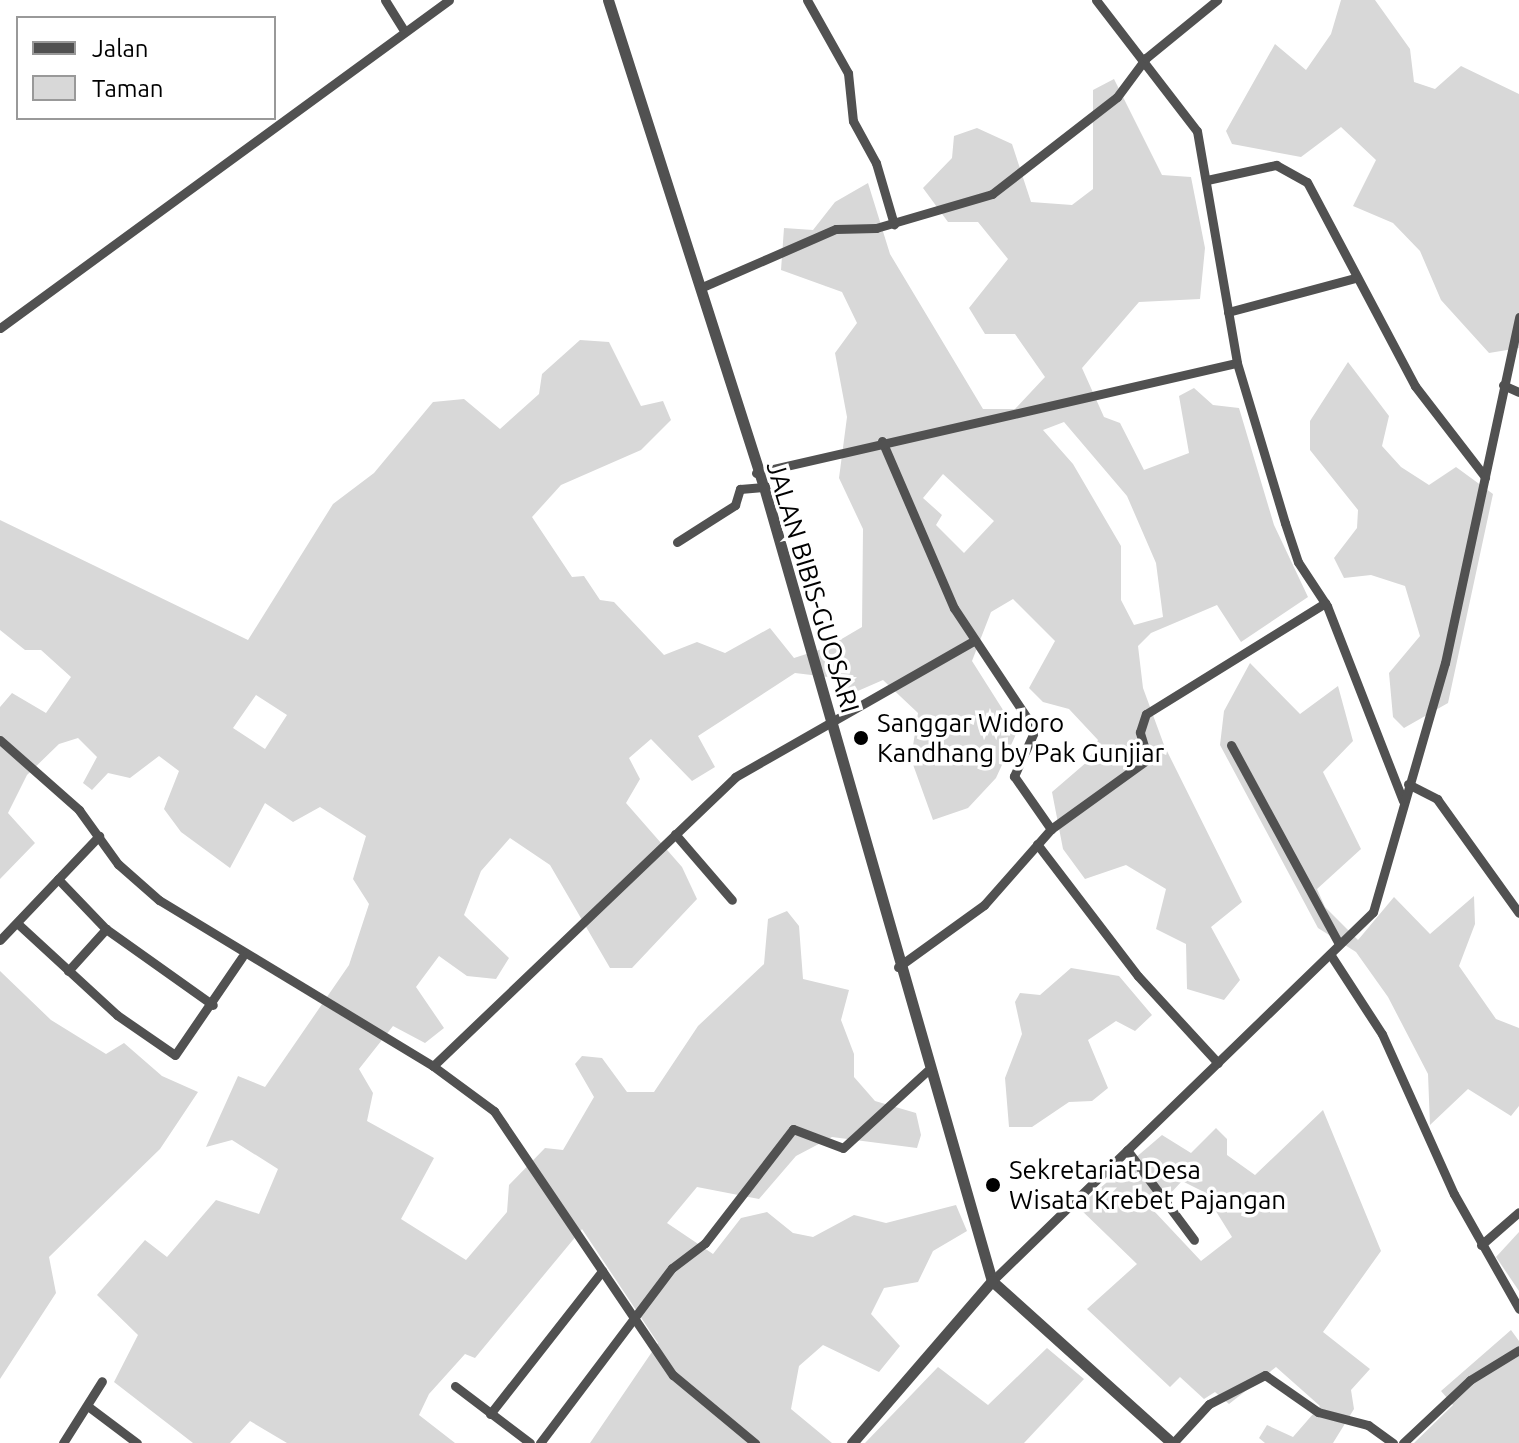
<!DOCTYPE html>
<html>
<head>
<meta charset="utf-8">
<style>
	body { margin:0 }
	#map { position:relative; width:1519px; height:1443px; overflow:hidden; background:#fff; font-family:Ubuntu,sans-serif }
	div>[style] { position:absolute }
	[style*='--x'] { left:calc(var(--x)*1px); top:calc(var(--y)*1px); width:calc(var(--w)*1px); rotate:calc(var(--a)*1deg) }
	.green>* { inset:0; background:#d8d8d8 }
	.minor>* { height:9px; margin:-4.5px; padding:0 4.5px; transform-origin:4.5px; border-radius:4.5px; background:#515151 }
	.tertiary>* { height:11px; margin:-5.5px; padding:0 5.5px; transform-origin:5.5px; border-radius:5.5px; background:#515151 }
	.dots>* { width:22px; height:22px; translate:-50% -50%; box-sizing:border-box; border:4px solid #fff; border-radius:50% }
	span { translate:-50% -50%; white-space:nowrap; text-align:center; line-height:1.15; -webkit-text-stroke:7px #fff; paint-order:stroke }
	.street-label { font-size:26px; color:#000 }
	.poi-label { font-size:26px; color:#000 }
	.left { translate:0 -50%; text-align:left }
	.legend { position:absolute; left:16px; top:16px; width:260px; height:104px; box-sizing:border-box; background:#fff; border:2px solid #999; margin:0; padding:10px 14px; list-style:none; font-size:24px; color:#000 }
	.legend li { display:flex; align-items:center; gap:16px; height:40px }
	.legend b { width:40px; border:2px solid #999 }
</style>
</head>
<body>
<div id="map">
	<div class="green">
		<i style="clip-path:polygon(1341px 0,1375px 0,1410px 49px,1414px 82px,1435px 89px,1461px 66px,1519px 94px,1519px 348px,1489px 353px,1441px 300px,1420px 251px,1393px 223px,1353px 206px,1376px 160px,1341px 127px,1301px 157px,1232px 144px,1226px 131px,1275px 44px,1306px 70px,1331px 34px)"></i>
		<i style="clip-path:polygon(evenodd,1114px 79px,1162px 175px,1191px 177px,1205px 248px,1200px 299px,1139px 302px,1082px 368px,1104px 417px,1120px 423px,1144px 470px,1189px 453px,1179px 396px,1194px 388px,1213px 405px,1239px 408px,1274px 525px,1308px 597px,1241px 642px,1217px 605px,1151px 633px,1138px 646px,1143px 688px,1164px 745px,1242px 902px,1211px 927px,1240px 980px,1224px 1000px,1187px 989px,1186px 944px,1156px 929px,1166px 889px,1126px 865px,1085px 879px,1063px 849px,1052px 792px,1088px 761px,1098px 740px,1069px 709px,1043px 702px,1029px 688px,1055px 641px,1013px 599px,991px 612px,972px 661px,1017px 732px,996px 778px,968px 808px,933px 820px,911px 759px,918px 713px,883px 680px,844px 697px,836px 678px,795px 673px,698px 736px,715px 767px,692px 781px,651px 739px,629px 758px,640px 779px,626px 803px,682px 867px,697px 899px,632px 968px,610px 968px,550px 865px,510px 838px,481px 871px,464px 915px,509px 958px,496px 979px,467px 976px,439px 956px,416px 987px,444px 1028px,425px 1043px,393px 1026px,359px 1069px,373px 1093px,367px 1121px,434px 1158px,401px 1219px,466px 1260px,507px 1212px,509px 1185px,545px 1148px,563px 1150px,594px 1097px,575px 1064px,582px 1056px,602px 1058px,627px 1092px,654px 1092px,698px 1026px,764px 964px,768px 919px,787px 911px,799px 926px,803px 979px,849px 990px,841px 1020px,854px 1054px,854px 1077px,875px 1101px,916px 1113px,921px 1135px,917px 1148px,832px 1137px,796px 1156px,759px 1199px,697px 1187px,667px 1223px,713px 1254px,741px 1218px,767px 1212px,793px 1233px,813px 1237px,854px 1215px,886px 1223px,956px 1205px,967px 1231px,933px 1251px,918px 1282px,884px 1288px,871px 1314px,900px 1346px,879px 1372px,823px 1345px,799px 1366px,791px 1409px,832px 1443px,590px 1443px,658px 1343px,582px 1229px,475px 1358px,465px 1354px,429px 1394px,419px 1415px,455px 1443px,287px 1443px,250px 1421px,230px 1443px,193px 1443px,114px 1382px,138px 1335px,97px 1295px,145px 1240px,167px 1257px,216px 1200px,259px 1214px,278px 1169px,232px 1140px,206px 1147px,238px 1076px,265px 1087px,349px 965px,369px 904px,353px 879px,366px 836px,320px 807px,293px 822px,265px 803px,230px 868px,181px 832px,164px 809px,179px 771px,159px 756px,130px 778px,108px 773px,92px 790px,83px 783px,97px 757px,78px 738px,59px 744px,27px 775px,8px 813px,35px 843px,0 879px,0 707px,12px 693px,46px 713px,71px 677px,41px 650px,25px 650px,0 630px,0 520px,248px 640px,333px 504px,374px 473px,433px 402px,464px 399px,500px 429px,539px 394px,542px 374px,580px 340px,609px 342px,641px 406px,663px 401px,671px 420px,641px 450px,561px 485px,532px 517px,572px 577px,584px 576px,600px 600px,614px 602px,664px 655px,697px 642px,725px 653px,770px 628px,794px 658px,828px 647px,862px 627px,863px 529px,839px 478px,847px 417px,835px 353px,857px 323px,842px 292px,781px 270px,784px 228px,813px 230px,835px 202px,868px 183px,890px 254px,983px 409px,1015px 409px,1045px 377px,1015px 334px,985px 334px,969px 308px,1008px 259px,978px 222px,948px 222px,923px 188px,952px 158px,954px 136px,977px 128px,1012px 144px,1031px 202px,1072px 205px,1093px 189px,1093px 90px,1114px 79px,1064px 422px,1127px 496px,1156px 563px,1163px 617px,1134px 625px,1121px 600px,1121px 546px,1073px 464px,1043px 430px,1064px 422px,1114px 79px,943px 474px,994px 521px,964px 553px,936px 525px,942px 515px,923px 498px,943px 474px,1114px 79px,256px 695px,287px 715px,265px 749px,233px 728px,256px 695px)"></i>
		<i style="clip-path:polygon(1348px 362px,1389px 416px,1382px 446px,1401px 467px,1429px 485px,1456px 467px,1493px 494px,1448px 703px,1404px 728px,1393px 717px,1389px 673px,1420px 636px,1405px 586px,1371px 575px,1344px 578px,1334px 558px,1357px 528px,1358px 510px,1310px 450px,1310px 421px)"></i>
		<i style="clip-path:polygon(1250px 663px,1300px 714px,1338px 686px,1353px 741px,1323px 772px,1361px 849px,1317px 889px,1325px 907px,1358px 940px,1394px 897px,1430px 934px,1474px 896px,1475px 924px,1459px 966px,1496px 1019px,1519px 1028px,1519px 1106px,1511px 1116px,1468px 1089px,1430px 1125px,1428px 1074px,1388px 997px,1356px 952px,1318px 928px,1220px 745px,1224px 711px)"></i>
		<i style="clip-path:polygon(1071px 968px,1119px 976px,1152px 1015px,1135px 1031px,1116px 1021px,1088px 1040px,1108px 1088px,1092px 1101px,1069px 1102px,1032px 1127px,1009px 1127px,1005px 1078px,1022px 1034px,1015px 1002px,1020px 993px,1040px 995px)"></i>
		<i style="clip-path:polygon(0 971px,51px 1020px,106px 1054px,124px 1043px,162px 1076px,198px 1092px,160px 1149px,49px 1257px,56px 1293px,0 1379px)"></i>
		<i style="clip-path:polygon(evenodd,1323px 1110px,1381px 1251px,1323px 1332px,1370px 1369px,1351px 1390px,1354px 1409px,1333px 1443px,1265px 1443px,1259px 1438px,1267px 1425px,1293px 1437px,1320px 1406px,1276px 1367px,1229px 1404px,1215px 1392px,1204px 1399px,1180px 1377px,1170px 1387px,1087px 1309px,1137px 1264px,1078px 1207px,1162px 1135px,1191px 1153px,1216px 1128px,1227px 1139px,1227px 1155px,1255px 1175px,1323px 1110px,1182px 1181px,1204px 1192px,1232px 1237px,1201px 1261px,1154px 1211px,1182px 1181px)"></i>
		<i style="clip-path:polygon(1519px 1232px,1519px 1291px,1496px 1257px)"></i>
		<i style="clip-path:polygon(1511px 1330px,1519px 1341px,1519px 1443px,1414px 1443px,1453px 1405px,1441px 1391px)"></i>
		<i style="clip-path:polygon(1047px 1348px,1084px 1379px,1024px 1443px,865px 1443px,938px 1367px,988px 1405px)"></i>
	</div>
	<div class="minor">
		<i style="--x:385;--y:0;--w:36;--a:58"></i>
		<i style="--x:807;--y:0;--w:84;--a:60.7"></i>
		<i style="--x:848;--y:73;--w:48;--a:84.1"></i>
		<i style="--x:853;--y:121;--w:48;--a:61.3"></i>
		<i style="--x:876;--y:163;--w:64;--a:73.6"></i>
		<i style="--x:1096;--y:0;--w:165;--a:52.4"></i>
		<i style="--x:1197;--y:131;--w:235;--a:80.2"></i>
		<i style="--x:1237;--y:363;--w:167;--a:73.3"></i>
		<i style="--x:1285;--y:523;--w:41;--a:71.6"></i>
		<i style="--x:1298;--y:562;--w:53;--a:56.6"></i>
		<i style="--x:1327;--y:606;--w:209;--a:68.7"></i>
		<i style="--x:1207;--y:180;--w:71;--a:-12.3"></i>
		<i style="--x:1276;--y:165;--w:35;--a:29"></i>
		<i style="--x:1307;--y:182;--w:231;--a:62.1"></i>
		<i style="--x:1415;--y:386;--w:115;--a:52.4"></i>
		<i style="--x:700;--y:288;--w:148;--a:-23.5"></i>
		<i style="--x:836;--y:229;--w:40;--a:-1.4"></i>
		<i style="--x:876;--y:228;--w:121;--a:-16.3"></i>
		<i style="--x:992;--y:194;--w:158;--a:-37.8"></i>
		<i style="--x:1117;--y:97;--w:49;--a:-53.4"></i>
		<i style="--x:1146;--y:58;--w:92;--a:-39.2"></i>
		<i style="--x:1228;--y:312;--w:131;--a:-15"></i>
		<i style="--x:0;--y:328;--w:556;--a:-36.15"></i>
		<i style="--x:1503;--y:385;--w:17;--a:24"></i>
		<i style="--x:882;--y:441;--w:182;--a:66.7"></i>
		<i style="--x:954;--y:608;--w:146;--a:56.4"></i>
		<i style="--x:1035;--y:730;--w:51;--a:114.5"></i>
		<i style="--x:1014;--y:776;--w:65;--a:55.1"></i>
		<i style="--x:756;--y:473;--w:493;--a:-12.9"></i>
		<i style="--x:677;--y:542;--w:69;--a:-32.5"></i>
		<i style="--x:735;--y:505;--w:17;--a:-73"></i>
		<i style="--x:740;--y:489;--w:24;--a:-5"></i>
		<i style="--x:0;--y:740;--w:106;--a:41.5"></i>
		<i style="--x:79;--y:810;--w:67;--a:54.2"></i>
		<i style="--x:118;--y:864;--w:55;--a:41.3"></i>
		<i style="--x:159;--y:900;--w:320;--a:31.2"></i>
		<i style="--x:433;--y:1066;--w:76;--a:36.4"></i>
		<i style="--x:494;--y:1111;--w:319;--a:55.9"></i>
		<i style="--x:673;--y:1375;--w:107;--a:39.7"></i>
		<i style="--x:1231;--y:745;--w:226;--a:61.5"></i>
		<i style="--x:1408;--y:784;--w:33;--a:27"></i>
		<i style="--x:1437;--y:799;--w:140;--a:54.3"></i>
		<i style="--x:675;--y:834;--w:87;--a:49.2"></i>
		<i style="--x:1037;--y:844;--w:166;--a:52.6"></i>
		<i style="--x:1138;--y:976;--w:118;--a:47.4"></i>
		<i style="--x:58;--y:879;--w:69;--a:46.2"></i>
		<i style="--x:106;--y:929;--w:131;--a:35.4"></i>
		<i style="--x:17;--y:923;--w:136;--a:42.6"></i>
		<i style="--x:117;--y:1015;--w:70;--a:34.6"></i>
		<i style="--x:175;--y:1055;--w:119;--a:-55.6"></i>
		<i style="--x:0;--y:940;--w:144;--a:-46.4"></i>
		<i style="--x:1330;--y:954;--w:95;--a:57"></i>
		<i style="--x:1382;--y:1034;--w:175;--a:65.8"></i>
		<i style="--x:1454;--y:1194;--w:132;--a:60.5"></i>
		<i style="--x:898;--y:967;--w:106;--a:-35.8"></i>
		<i style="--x:984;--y:905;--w:101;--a:-48.6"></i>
		<i style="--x:1051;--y:829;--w:120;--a:-35.8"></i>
		<i style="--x:1148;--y:759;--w:28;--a:-107"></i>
		<i style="--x:1140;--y:732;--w:19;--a:-72"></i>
		<i style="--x:1146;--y:714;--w:211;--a:-31.8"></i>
		<i style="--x:68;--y:971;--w:57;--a:-47.9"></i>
		<i style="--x:433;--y:1066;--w:418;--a:-43.7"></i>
		<i style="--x:735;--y:777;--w:276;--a:-29.7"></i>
		<i style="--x:1127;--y:1150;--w:112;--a:53.3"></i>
		<i style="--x:1481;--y:1245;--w:50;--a:-41"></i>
		<i style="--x:992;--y:1281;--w:530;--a:-44.08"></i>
		<i style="--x:1373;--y:912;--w:259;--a:-73.9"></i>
		<i style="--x:1445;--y:663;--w:354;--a:-77.9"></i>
		<i style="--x:455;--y:1386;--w:94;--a:37.2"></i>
		<i style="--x:89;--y:1407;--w:60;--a:36.9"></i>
		<i style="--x:490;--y:1414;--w:182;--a:-51.9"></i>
		<i style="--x:63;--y:1443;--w:73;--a:-57.8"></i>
		<i style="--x:540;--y:1443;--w:219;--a:-53"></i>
		<i style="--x:672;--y:1268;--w:41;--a:-37.1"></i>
		<i style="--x:705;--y:1243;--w:144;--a:-52.3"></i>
		<i style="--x:793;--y:1129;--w:53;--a:20.8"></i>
		<i style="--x:843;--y:1148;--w:114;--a:-42.5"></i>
		<i style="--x:1173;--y:1443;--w:53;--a:-47.3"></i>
		<i style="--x:1209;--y:1404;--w:63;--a:-27.4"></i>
		<i style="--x:1265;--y:1375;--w:65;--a:34.9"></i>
		<i style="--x:1318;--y:1412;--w:52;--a:14.6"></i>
		<i style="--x:1368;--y:1425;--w:31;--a:36"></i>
		<i style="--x:1403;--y:1443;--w:92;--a:-43.2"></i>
		<i style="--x:1470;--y:1380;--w:57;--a:-31.5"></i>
	</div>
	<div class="tertiary">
		<i style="--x:608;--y:0;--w:511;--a:72.24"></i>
		<i style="--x:764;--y:487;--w:826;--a:73.98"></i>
		<i style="--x:992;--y:1281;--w:242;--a:42"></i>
		<i style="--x:852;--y:1443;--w:214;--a:-49.2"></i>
	</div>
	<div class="dots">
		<i style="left:861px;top:738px;background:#000"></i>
		<i style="left:993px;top:1185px;background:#000"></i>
	</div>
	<div class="street-label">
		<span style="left:813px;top:587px;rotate:73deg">JALAN BIBIS-GUOSARI</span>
	</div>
	<div class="poi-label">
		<span class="left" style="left:877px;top:738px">Sanggar Widoro<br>Kandhang by Pak Gunjiar</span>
		<span class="left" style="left:1009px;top:1185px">Sekretariat Desa<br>Wisata Krebet Pajangan</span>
	</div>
	<ul class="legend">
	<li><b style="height:10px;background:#515151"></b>Jalan</li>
	<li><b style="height:22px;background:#d8d8d8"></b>Taman</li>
	</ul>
</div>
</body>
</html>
